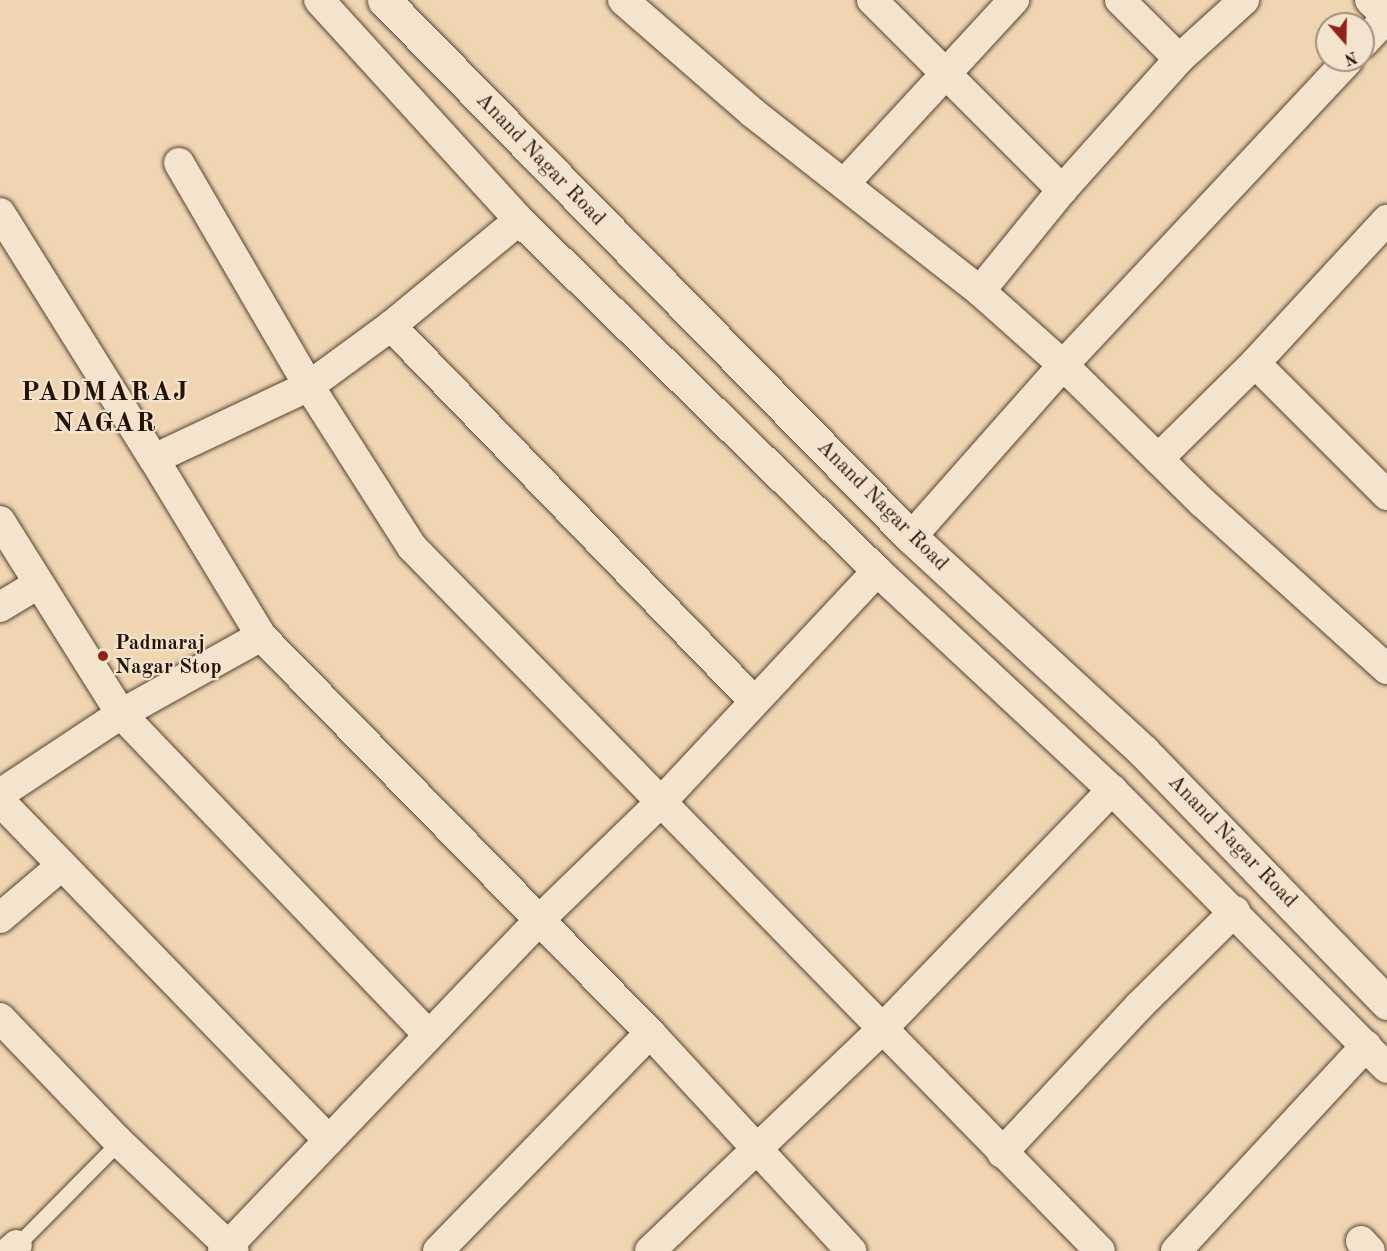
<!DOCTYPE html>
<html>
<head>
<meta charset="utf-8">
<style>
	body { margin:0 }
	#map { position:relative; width:1387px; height:1251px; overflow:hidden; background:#f0d5b2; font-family:"Old Standard TT",serif }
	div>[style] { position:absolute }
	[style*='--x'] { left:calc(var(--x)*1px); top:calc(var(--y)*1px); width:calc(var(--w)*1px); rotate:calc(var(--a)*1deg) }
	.roads { filter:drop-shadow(0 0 2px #574332) drop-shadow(0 0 2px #574332) }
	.lane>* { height:15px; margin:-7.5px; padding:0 7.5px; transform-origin:7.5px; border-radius:7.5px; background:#f5e4cd }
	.street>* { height:30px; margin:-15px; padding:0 15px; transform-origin:15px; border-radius:15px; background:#f5e4cd }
	.secondary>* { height:33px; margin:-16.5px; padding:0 16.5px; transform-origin:16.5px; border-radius:16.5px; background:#f5e4cd }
	.dots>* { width:16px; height:16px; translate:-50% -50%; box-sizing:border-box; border:3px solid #f5e4cd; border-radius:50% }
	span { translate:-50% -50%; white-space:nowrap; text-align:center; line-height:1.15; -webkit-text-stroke:4.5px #f5e4cd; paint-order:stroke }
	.street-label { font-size:21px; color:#241207 }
	.poi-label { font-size:21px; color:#241207; font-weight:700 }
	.left { translate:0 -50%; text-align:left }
	.district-label { font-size:27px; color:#241207; font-weight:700; letter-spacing:1.5px }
	.north { position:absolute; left:1315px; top:12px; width:60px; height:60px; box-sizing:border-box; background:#f5e4cd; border:2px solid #a1907e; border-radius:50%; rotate:160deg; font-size:16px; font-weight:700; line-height:24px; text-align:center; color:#241207 }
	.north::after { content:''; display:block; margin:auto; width:21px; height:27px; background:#8f2418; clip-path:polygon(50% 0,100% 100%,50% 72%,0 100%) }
</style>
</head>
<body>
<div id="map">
	<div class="roads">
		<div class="lane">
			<i style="--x:17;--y:1245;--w:145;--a:-45.3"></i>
		</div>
		<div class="street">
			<i style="--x:319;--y:0;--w:297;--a:47.7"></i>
			<i style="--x:519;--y:220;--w:501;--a:44.43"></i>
			<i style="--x:877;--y:571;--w:321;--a:43"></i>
			<i style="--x:1112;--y:790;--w:391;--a:45.3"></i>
			<i style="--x:623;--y:0;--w:172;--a:41"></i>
			<i style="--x:753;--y:113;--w:288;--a:38.1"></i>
			<i style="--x:980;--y:291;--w:111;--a:41.7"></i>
			<i style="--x:1063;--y:365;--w:195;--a:44.6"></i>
			<i style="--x:1202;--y:502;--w:249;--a:42.1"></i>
			<i style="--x:872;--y:0;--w:269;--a:45"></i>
			<i style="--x:1120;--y:0;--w:83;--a:45"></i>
			<i style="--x:1363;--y:43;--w:35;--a:-47"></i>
			<i style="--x:1387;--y:17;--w:24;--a:-135"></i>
			<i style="--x:179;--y:163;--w:258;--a:59.8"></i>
			<i style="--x:309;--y:386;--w:191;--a:57.4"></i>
			<i style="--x:412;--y:547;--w:984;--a:45.66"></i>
			<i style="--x:844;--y:184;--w:251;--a:-47.3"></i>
			<i style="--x:0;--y:213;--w:290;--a:58"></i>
			<i style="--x:154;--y:459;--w:171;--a:-25.2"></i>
			<i style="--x:309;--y:386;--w:102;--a:-36.2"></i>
			<i style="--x:391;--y:326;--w:166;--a:-39.6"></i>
			<i style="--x:980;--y:291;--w:130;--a:-50.9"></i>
			<i style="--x:1062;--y:190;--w:176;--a:-48.2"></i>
			<i style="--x:1179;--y:59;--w:88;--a:-42.2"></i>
			<i style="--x:391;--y:326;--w:520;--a:45.93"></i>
			<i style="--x:1255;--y:363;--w:187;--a:45"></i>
			<i style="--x:154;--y:459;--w:207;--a:58.8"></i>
			<i style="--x:261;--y:636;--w:556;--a:45.58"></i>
			<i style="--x:650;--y:1033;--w:297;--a:47.3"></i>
			<i style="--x:1158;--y:459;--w:136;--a:-44.7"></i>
			<i style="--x:1255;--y:363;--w:195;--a:-47.3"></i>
			<i style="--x:0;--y:521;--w:228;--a:57.9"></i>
			<i style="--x:121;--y:714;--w:445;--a:46.2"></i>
			<i style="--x:911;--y:537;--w:230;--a:-48.5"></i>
			<i style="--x:1063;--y:365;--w:417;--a:-46.9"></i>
			<i style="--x:0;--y:607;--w:44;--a:-31.2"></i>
			<i style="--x:0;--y:794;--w:145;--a:-33.5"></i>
			<i style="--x:121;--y:714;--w:160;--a:-29.1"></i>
			<i style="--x:0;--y:801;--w:472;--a:45.9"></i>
			<i style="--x:0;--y:918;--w:80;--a:-40.4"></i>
			<i style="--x:0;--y:1018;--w:172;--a:46.2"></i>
			<i style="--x:119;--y:1142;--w:158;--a:43.5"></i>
			<i style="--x:1002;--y:1153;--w:201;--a:-47"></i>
			<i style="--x:1139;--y:1006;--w:135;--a:-44.7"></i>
			<i style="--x:1361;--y:1241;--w:13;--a:48"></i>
			<i style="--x:10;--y:1251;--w:9;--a:-41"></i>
			<i style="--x:223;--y:1251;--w:455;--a:-46.3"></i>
			<i style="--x:537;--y:922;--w:174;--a:-44.1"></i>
			<i style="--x:662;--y:801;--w:315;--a:-46.9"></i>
			<i style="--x:438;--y:1251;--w:304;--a:-45.8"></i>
			<i style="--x:650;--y:1251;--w:321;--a:-43.7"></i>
			<i style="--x:882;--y:1029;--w:332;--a:-46.1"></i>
			<i style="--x:1176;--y:1251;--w:280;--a:-47.2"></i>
		</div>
		<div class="secondary">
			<i style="--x:384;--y:0;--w:752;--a:45.54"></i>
			<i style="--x:911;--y:537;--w:316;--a:42.7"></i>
			<i style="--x:1143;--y:751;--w:351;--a:45.9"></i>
		</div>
	</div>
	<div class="dots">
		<i style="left:103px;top:656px;background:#8f2418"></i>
	</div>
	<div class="street-label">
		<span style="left:540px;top:160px;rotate:46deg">Anand Nagar Road</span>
		<span style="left:882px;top:506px;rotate:45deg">Anand Nagar Road</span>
		<span style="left:1232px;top:842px;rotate:46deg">Anand Nagar Road</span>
	</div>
	<div class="poi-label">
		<span class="left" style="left:115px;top:656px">Padmaraj<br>Nagar Stop</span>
	</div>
	<div class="district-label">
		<span style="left:105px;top:408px">PADMARAJ<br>NAGAR</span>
	</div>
	<div class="north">N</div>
</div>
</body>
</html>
